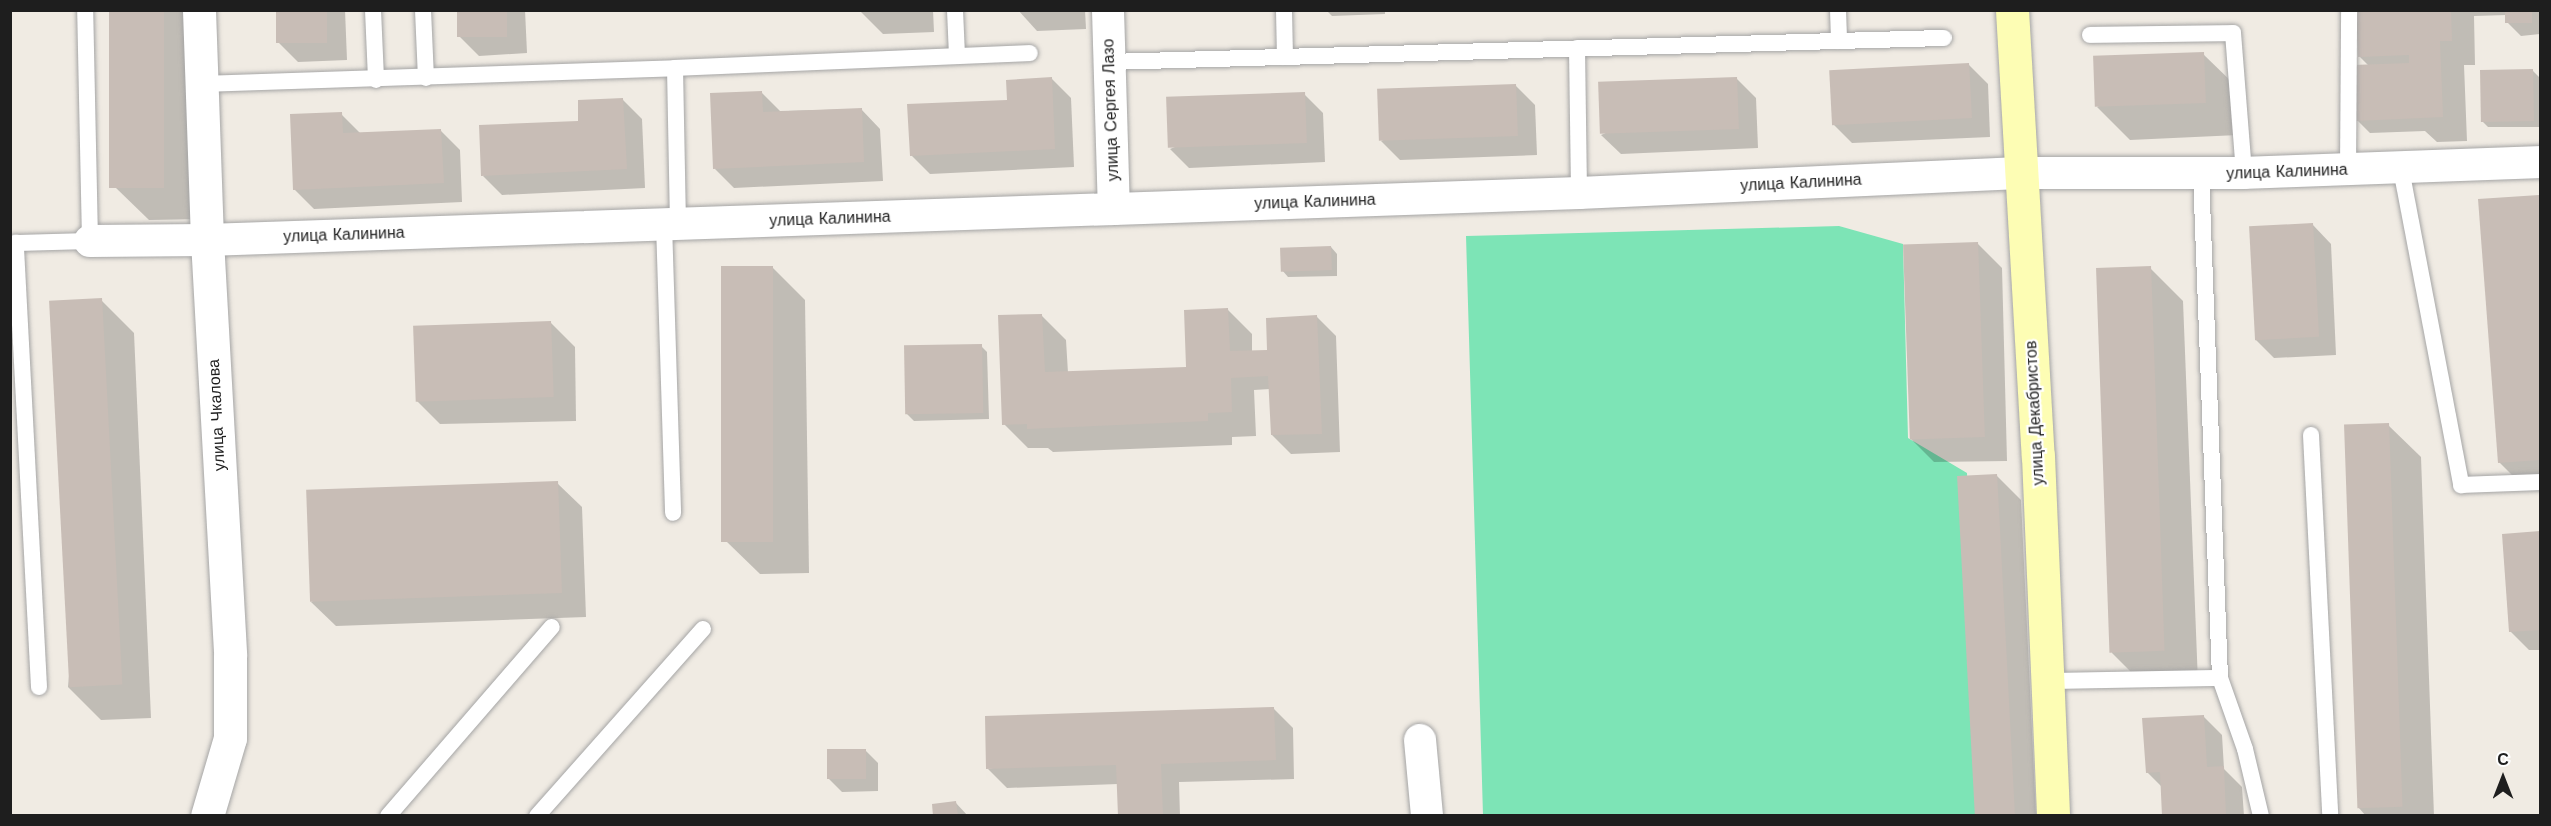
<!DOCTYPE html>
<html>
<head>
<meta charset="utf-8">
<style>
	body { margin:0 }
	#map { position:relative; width:2551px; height:826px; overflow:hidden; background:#f0ebe3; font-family:"Work Sans",sans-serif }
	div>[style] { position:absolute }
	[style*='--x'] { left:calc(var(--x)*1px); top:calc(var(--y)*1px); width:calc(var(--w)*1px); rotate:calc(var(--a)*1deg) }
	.pitch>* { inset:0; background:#7de4b6 }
	.shadow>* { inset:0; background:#0003 }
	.building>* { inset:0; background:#c8bdb6; transform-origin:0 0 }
	.roads { filter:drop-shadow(0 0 2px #a5a5a5) drop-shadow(0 0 2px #a5a5a5) }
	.service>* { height:16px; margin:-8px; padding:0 8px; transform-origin:8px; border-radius:8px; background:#fff }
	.minor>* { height:32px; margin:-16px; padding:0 16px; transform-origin:16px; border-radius:16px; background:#fff }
	.tertiary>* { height:33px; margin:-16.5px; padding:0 16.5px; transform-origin:16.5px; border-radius:16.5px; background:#fff }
	.secondary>* { height:33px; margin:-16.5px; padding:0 16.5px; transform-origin:16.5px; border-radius:16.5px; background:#fdfdb4 }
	span { translate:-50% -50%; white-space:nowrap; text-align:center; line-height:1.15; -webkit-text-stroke:4.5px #fff; paint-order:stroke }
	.street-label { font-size:16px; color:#1e1e1e }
	.frame { position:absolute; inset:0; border:12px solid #1e1e1e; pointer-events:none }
	.north { position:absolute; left:2473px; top:748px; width:60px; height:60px; -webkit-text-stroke:4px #fff; paint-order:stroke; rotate:0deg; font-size:16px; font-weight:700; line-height:24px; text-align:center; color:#1e1e1e }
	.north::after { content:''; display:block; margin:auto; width:21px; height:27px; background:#1e1e1e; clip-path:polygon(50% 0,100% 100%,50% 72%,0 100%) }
</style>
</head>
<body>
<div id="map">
	<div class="pitch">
		<i style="clip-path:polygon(1839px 226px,1903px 244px,1908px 438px,1967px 473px,1978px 815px,1483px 815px,1466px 236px)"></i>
	</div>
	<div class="shadow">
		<i style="clip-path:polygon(110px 10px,195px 10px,202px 219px,149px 220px,116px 188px)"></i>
		<i style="clip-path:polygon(277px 10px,345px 10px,347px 60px,298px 62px,279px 43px)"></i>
		<i style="clip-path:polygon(458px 10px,525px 10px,527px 53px,479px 56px,460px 37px)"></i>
		<i style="clip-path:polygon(859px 10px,933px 10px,934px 32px,883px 34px)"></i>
		<i style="clip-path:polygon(1018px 10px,1085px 10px,1086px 29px,1037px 31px)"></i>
		<i style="clip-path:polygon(1326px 10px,1385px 10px,1385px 14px,1332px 16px)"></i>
		<i style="clip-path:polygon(2358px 10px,2540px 10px,2540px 34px,2521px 36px,2508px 23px,2507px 15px,2474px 16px,2475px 65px,2464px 65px,2467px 141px,2437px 142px,2425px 131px,2370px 133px,2357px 120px,2369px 66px,2360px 57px)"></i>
		<i style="clip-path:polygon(2203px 54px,2236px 86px,2238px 135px,2130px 140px,2097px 107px)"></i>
		<i style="clip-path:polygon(1969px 65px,1988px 84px,1990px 137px,1852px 143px,1833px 124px)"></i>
		<i style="clip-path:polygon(2533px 71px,2539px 77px,2539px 127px,2488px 127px,2482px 121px)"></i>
		<i style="clip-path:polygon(1736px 78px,1756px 98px,1758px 148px,1621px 154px,1601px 135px)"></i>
		<i style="clip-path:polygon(1052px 79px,1071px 98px,1074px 167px,930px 174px,911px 155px)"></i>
		<i style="clip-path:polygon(1516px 86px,1535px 105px,1537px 155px,1400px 160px,1381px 141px)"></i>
		<i style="clip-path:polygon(761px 92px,780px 111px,861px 109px,880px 129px,883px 181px,734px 188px,715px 169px)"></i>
		<i style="clip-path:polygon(1304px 94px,1323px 113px,1325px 162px,1189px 168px,1170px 149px)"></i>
		<i style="clip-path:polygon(623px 100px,642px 119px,645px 188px,502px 195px,483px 176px)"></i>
		<i style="clip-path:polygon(341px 114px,360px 133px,441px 131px,460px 150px,462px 202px,314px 209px,294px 189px)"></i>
		<i style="clip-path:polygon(2539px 196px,2540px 485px,2524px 487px,2499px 462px)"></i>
		<i style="clip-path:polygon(2312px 224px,2331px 244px,2336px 355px,2274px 358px,2255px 339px)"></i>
		<i style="clip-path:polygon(1977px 243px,2002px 268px,2007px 461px,1934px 462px,1910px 438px)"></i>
		<i style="clip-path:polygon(1331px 247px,1337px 254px,1337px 276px,1288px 277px,1282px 270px)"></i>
		<i style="clip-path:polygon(772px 267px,805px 300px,809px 573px,760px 574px,727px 542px)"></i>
		<i style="clip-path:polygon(2150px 268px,2183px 301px,2198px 683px,2145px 686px,2112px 653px)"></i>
		<i style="clip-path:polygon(101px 300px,134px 333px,151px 718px,101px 720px,68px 687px)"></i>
		<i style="clip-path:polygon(1227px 309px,1252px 334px,1252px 352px,1269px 351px,1317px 317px,1336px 336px,1340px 452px,1291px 454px,1272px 435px,1270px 389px,1254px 390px,1256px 436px,1232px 437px,1232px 445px,1053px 452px,1048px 448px,1028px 448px,1004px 424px,1042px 316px,1066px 340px,1068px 373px,1187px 368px)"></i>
		<i style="clip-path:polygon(550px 322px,575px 347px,576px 421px,440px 424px,416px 400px)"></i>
		<i style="clip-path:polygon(981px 346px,987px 352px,989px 419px,914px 421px,907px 414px)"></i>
		<i style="clip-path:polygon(2388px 425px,2421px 457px,2434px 816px,2366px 816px,2358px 807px)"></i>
		<i style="clip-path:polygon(1996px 475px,2021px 500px,2036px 816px,1975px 816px)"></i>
		<i style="clip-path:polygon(557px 483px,582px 507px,586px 617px,336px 626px,311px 602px)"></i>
		<i style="clip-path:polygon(2540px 533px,2540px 650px,2529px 650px,2510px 631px,2503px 536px)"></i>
		<i style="clip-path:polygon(1274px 709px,1293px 728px,1294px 779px,1179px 782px,1180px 816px,1119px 816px,1118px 784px,1007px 788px,988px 769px)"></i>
		<i style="clip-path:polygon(2203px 716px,2222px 735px,2224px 769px,2242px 787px,2244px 816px,2164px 816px,2162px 787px,2147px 772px)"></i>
		<i style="clip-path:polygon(865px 750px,878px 763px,878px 791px,842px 792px,829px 779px)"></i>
		<i style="clip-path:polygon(955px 802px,968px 816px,935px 816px)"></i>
	</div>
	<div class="building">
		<i style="left:109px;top:10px;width:55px;height:178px"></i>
		<i style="left:276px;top:10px;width:51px;height:33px"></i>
		<i style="left:457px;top:10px;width:50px;height:27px"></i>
		<i style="clip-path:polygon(2356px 10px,2451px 10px,2452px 41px,2440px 41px,2443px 117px,2355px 121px,2353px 65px,2409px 63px,2409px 55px,2358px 57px)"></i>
		<i style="left:2505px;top:10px;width:27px;height:13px"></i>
		<i style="left:2204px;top:52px;width:51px;height:111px;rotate:88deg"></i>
		<i style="left:1969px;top:63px;width:55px;height:140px;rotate:87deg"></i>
		<i style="left:2533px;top:69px;width:52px;height:53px;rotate:89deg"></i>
		<i style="clip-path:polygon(1052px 77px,1055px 149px,910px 156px,907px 104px,1007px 100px,1006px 80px)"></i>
		<i style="left:1737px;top:77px;width:52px;height:139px;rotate:88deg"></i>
		<i style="left:1516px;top:84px;width:52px;height:139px;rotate:88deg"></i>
		<i style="clip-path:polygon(762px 91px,763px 112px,862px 108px,864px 162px,713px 169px,710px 93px)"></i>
		<i style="left:1305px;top:92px;width:51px;height:139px;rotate:88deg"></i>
		<i style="clip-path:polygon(623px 98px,627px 169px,481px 176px,479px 125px,578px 121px,578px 100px)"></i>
		<i style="clip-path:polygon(342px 112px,343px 133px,441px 129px,444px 183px,293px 190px,290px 114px)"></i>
		<i style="clip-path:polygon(2539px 195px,2540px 460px,2498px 463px,2478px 199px)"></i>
		<i style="left:2313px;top:223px;width:114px;height:64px;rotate:87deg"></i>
		<i style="left:1978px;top:242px;width:195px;height:75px;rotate:88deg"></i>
		<i style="left:1331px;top:246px;width:24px;height:51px;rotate:88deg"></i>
		<i style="left:721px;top:266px;width:52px;height:276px"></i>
		<i style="left:2151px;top:266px;width:385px;height:55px;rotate:88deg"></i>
		<i style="left:102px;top:298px;width:387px;height:53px;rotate:87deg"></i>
		<i style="clip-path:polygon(1228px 308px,1230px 351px,1267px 350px,1266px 318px,1317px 315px,1322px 434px,1271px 435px,1268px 376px,1231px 378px,1232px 412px,1208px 413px,1208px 421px,1027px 429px,1027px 424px,1002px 425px,998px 315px,1042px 314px,1045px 372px,1186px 367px,1184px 310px)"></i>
		<i style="left:551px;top:321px;width:76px;height:138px;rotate:88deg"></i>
		<i style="left:982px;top:344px;width:69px;height:78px;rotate:89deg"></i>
		<i style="left:2389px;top:423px;width:384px;height:45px;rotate:88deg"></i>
		<i style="left:1997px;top:474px;width:342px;height:40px;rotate:87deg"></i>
		<i style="left:558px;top:481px;width:112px;height:252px;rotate:88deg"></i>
		<i style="clip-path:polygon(2540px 531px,2540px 630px,2509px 632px,2502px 534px)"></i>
		<i style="clip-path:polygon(1274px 707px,1276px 760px,1161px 764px,1163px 816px,1118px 816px,1116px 765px,986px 769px,985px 716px)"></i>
		<i style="clip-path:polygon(2204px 715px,2207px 767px,2224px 766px,2226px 816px,2162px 816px,2160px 772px,2146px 773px,2142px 718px)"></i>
		<i style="left:827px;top:749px;width:39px;height:30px"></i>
		<i style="clip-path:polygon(956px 801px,958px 816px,933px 816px,932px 804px)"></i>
	</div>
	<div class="roads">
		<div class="service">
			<i style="--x:373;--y:10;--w:70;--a:87.5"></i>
			<i style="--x:423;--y:10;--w:68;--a:87.5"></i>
			<i style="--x:955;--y:10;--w:45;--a:87.5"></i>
			<i style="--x:1284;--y:10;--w:47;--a:88.8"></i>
			<i style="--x:1838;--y:10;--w:31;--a:88"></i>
			<i style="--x:2090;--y:35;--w:143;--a:-0.8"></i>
			<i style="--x:2233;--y:33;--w:140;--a:85.5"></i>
			<i style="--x:1577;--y:48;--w:145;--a:89.2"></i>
			<i style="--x:1109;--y:62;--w:835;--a:-1.65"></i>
			<i style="--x:202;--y:84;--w:473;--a:-1.9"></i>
			<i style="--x:2401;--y:169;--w:322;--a:79.2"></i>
			<i style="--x:2461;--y:485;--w:79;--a:-2.2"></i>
			<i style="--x:2348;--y:170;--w:160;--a:-89.6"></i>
			<i style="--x:664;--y:224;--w:289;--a:88.2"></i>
			<i style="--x:678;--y:224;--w:156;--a:-91.1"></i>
			<i style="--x:675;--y:68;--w:355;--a:-2.4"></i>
			<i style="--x:2311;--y:435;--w:381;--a:87.1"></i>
			<i style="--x:2220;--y:678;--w:75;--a:70.6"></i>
			<i style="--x:2245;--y:749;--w:69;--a:76.6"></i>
			<i style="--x:2047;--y:681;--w:173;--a:-1"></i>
			<i style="--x:2220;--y:678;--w:504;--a:-92.16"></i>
			<i style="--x:39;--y:687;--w:445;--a:-93"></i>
			<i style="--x:16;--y:243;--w:74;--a:-1.5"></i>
			<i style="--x:90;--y:241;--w:231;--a:-91.2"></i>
			<i style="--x:388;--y:816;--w:250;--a:-49.1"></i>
			<i style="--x:537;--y:816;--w:250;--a:-48.4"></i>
		</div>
		<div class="minor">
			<i style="--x:1108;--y:10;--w:199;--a:88.3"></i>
			<i style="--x:90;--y:241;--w:117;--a:-0.5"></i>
			<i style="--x:207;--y:240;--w:1373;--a:-1.96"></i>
			<i style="--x:1579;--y:193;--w:441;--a:-2.6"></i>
			<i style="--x:2020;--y:173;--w:224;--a:0"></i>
			<i style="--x:2244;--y:173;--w:296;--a:-2.1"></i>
			<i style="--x:1420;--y:740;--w:76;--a:84.7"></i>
		</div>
		<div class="tertiary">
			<i style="--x:199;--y:10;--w:230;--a:88"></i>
			<i style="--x:207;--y:240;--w:416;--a:86.8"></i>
			<i style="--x:230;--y:655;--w:83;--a:90"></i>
			<i style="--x:230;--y:738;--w:81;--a:106.4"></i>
		</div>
		<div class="secondary">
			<i style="--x:2012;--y:10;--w:447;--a:86.7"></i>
			<i style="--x:2038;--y:456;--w:360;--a:87.6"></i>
		</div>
	</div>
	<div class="street-label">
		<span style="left:1111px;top:110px;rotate:-92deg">улица Сергея Лазо</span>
		<span style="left:2287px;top:172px;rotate:-2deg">улица Калинина</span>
		<span style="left:1801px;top:183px;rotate:-3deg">улица Калинина</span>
		<span style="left:1315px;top:202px;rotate:-2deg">улица Калинина</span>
		<span style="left:830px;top:219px;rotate:-2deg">улица Калинина</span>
		<span style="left:344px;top:235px;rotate:-2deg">улица Калинина</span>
		<span style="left:2035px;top:413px;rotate:-93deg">улица Декабристов</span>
		<span style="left:217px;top:415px;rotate:-93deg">улица Чкалова</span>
	</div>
	<div class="frame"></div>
	<div class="north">С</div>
</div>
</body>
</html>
